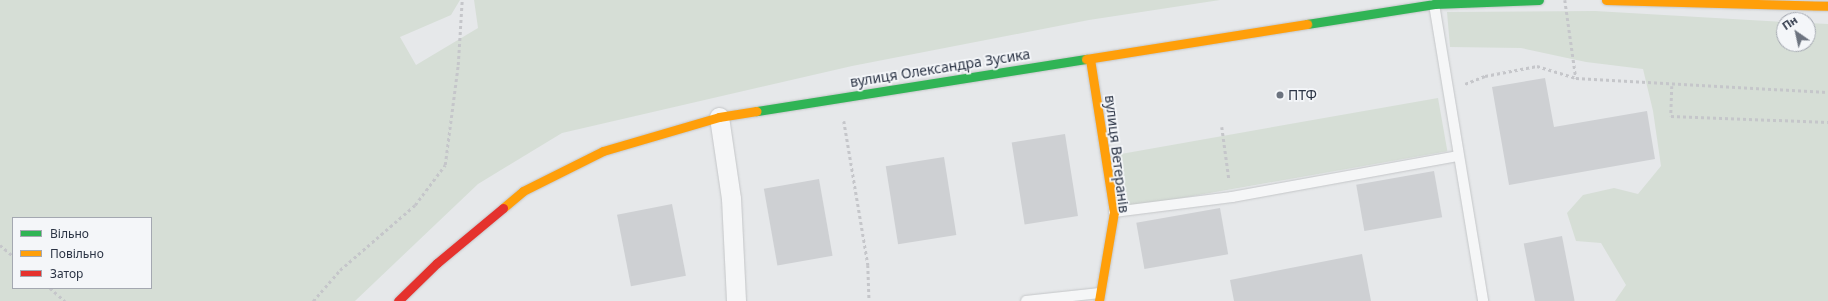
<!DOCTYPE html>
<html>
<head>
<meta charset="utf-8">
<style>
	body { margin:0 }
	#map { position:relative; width:1828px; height:301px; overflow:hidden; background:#e6e8ea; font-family:"Noto Sans",sans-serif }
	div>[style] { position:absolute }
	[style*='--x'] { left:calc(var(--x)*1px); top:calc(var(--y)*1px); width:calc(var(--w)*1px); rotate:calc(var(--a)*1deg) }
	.green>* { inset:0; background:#d6ded6; transform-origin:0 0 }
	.building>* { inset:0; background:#ced0d3; transform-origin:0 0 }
	.path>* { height:2.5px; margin-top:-1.25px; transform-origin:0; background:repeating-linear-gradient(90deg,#c5c6ca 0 3px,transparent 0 6px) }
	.roads { filter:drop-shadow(0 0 1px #c4c6c8) drop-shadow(0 0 1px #c4c6c8) }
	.lane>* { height:10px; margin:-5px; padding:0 5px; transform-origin:5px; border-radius:5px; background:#f5f6f7 }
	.street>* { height:19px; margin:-9.5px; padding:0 9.5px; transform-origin:9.5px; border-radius:9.5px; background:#f5f6f7 }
	.fast>* { height:9px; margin:-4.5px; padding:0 4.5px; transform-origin:4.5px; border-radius:4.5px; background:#30b455 }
	.slow>* { height:9px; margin:-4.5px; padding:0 4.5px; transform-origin:4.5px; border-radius:4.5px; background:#ff9f0a }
	.jam>* { height:9px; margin:-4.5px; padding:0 4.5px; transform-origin:4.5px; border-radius:4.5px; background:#e5322d }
	.dots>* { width:11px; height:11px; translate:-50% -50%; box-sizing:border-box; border:2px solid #f4f6f9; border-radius:50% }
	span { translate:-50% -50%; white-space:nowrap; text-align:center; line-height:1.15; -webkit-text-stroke:3.5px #f4f6f9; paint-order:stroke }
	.street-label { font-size:14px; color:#2b3445 }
	.poi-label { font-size:14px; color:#2b3445 }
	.left { translate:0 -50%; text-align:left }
	.legend { position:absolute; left:12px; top:217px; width:140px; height:72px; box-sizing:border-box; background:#f4f6f9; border:1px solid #a4a8b1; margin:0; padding:5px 7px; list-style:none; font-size:12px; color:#2b3445 }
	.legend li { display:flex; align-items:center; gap:8px; height:20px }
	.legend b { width:20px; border:1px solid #a4a8b1 }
	.north { position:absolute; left:1776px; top:12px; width:40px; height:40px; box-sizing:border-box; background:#f4f6f9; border:1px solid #a4a8b1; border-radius:50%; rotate:326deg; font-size:11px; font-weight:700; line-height:16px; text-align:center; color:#2b3445 }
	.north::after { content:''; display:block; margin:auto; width:14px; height:18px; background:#6c737f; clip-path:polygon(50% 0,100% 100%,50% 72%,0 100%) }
</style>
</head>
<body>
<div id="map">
	<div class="green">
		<i style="clip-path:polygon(evenodd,0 0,460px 0,451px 15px,400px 37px,416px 65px,478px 28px,474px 0,1220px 0,1089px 20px,852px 66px,562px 133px,478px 184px,355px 301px,0 301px,0 0,13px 218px,151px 218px,151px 288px,13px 288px,13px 218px)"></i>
		<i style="clip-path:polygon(1595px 11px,1784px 22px,1784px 44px,1808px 44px,1808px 23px,1828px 24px,1828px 301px,1615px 301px,1626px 285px,1601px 243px,1576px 241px,1567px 213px,1583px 195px,1614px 188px,1638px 194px,1661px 166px,1653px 111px,1643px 69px,1586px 62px,1521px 48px,1450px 47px,1447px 12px)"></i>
		<i style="left:1438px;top:98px;width:54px;height:332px;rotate:80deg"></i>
	</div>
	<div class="building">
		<i style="clip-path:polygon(1545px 78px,1554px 127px,1647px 111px,1655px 159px,1509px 185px,1492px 87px)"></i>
		<i style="left:1065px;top:134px;width:83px;height:54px;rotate:81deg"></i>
		<i style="left:944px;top:157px;width:79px;height:59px;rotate:81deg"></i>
		<i style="left:1434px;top:171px;width:47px;height:79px;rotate:80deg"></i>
		<i style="left:819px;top:179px;width:78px;height:56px;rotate:80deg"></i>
		<i style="left:672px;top:204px;width:73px;height:56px;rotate:79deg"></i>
		<i style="left:1220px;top:208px;width:47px;height:85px;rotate:80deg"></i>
		<i style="left:1562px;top:236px;width:66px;height:39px;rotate:79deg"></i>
		<i style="clip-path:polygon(1362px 254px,1371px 301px,1234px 301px,1230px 280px)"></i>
	</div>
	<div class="path">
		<i style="--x:1565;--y:0;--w:79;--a:82"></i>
		<i style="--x:1576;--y:78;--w:252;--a:3.2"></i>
		<i style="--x:1465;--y:84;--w:22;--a:-22"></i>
		<i style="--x:1485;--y:76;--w:53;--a:-10.9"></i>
		<i style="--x:1537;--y:66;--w:41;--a:17.1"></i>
		<i style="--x:1672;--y:86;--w:30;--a:92"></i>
		<i style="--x:1671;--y:116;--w:157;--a:2.2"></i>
		<i style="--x:844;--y:121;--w:146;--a:80.5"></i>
		<i style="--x:868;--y:265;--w:36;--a:88"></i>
		<i style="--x:1222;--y:127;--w:52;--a:82.3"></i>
		<i style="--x:0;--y:245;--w:17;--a:40"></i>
		<i style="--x:50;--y:288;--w:20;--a:41"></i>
		<i style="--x:313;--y:301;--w:41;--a:-48.9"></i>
		<i style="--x:340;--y:270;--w:99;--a:-40.9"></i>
		<i style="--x:415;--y:205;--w:50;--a:-53.1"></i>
		<i style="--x:445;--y:165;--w:101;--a:-82.6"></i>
		<i style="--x:458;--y:65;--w:65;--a:-86.5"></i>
	</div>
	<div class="roads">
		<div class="lane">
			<i style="--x:1434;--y:4;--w:301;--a:80.6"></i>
			<i style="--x:1114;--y:212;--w:119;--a:-7.2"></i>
			<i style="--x:1232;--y:197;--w:229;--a:-10.3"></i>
			<i style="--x:1026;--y:301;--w:74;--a:-6.2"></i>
		</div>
		<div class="street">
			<i style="--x:719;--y:117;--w:82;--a:81.6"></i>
			<i style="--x:731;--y:198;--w:103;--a:87.2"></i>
		</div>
		<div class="fast">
			<i style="--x:1307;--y:24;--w:129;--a:-8.9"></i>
			<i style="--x:1434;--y:4;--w:105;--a:-2.2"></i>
			<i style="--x:757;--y:111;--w:333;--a:-9"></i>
		</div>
		<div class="slow">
			<i style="--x:1606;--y:0;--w:222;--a:1.5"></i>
			<i style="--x:1086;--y:59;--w:224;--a:-9"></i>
			<i style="--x:1090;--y:59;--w:155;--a:81.1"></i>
			<i style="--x:1114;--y:212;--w:90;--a:99.6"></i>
			<i style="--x:503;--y:208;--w:26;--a:-40"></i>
			<i style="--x:523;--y:191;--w:89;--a:-26.6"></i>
			<i style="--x:603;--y:151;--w:121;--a:-16.3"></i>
			<i style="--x:719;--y:117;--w:38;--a:-9"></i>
		</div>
		<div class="jam">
			<i style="--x:398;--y:301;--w:54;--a:-44.3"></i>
			<i style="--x:437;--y:263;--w:86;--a:-39.8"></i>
		</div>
	</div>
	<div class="dots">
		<i style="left:1280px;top:95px;background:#6c737f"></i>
	</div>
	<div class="street-label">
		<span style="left:940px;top:68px;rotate:-9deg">вулиця Олександра Зусика</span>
		<span style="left:1117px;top:154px;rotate:83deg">вулиця Ветеранів</span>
	</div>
	<div class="poi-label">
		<span class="left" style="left:1288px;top:95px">ПТФ</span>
	</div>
	<ul class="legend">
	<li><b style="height:5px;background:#30b455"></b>Вільно</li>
	<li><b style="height:5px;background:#ff9f0a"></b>Повільно</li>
	<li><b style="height:5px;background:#e5322d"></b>Затор</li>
	</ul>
	<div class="north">Пн</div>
</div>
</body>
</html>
